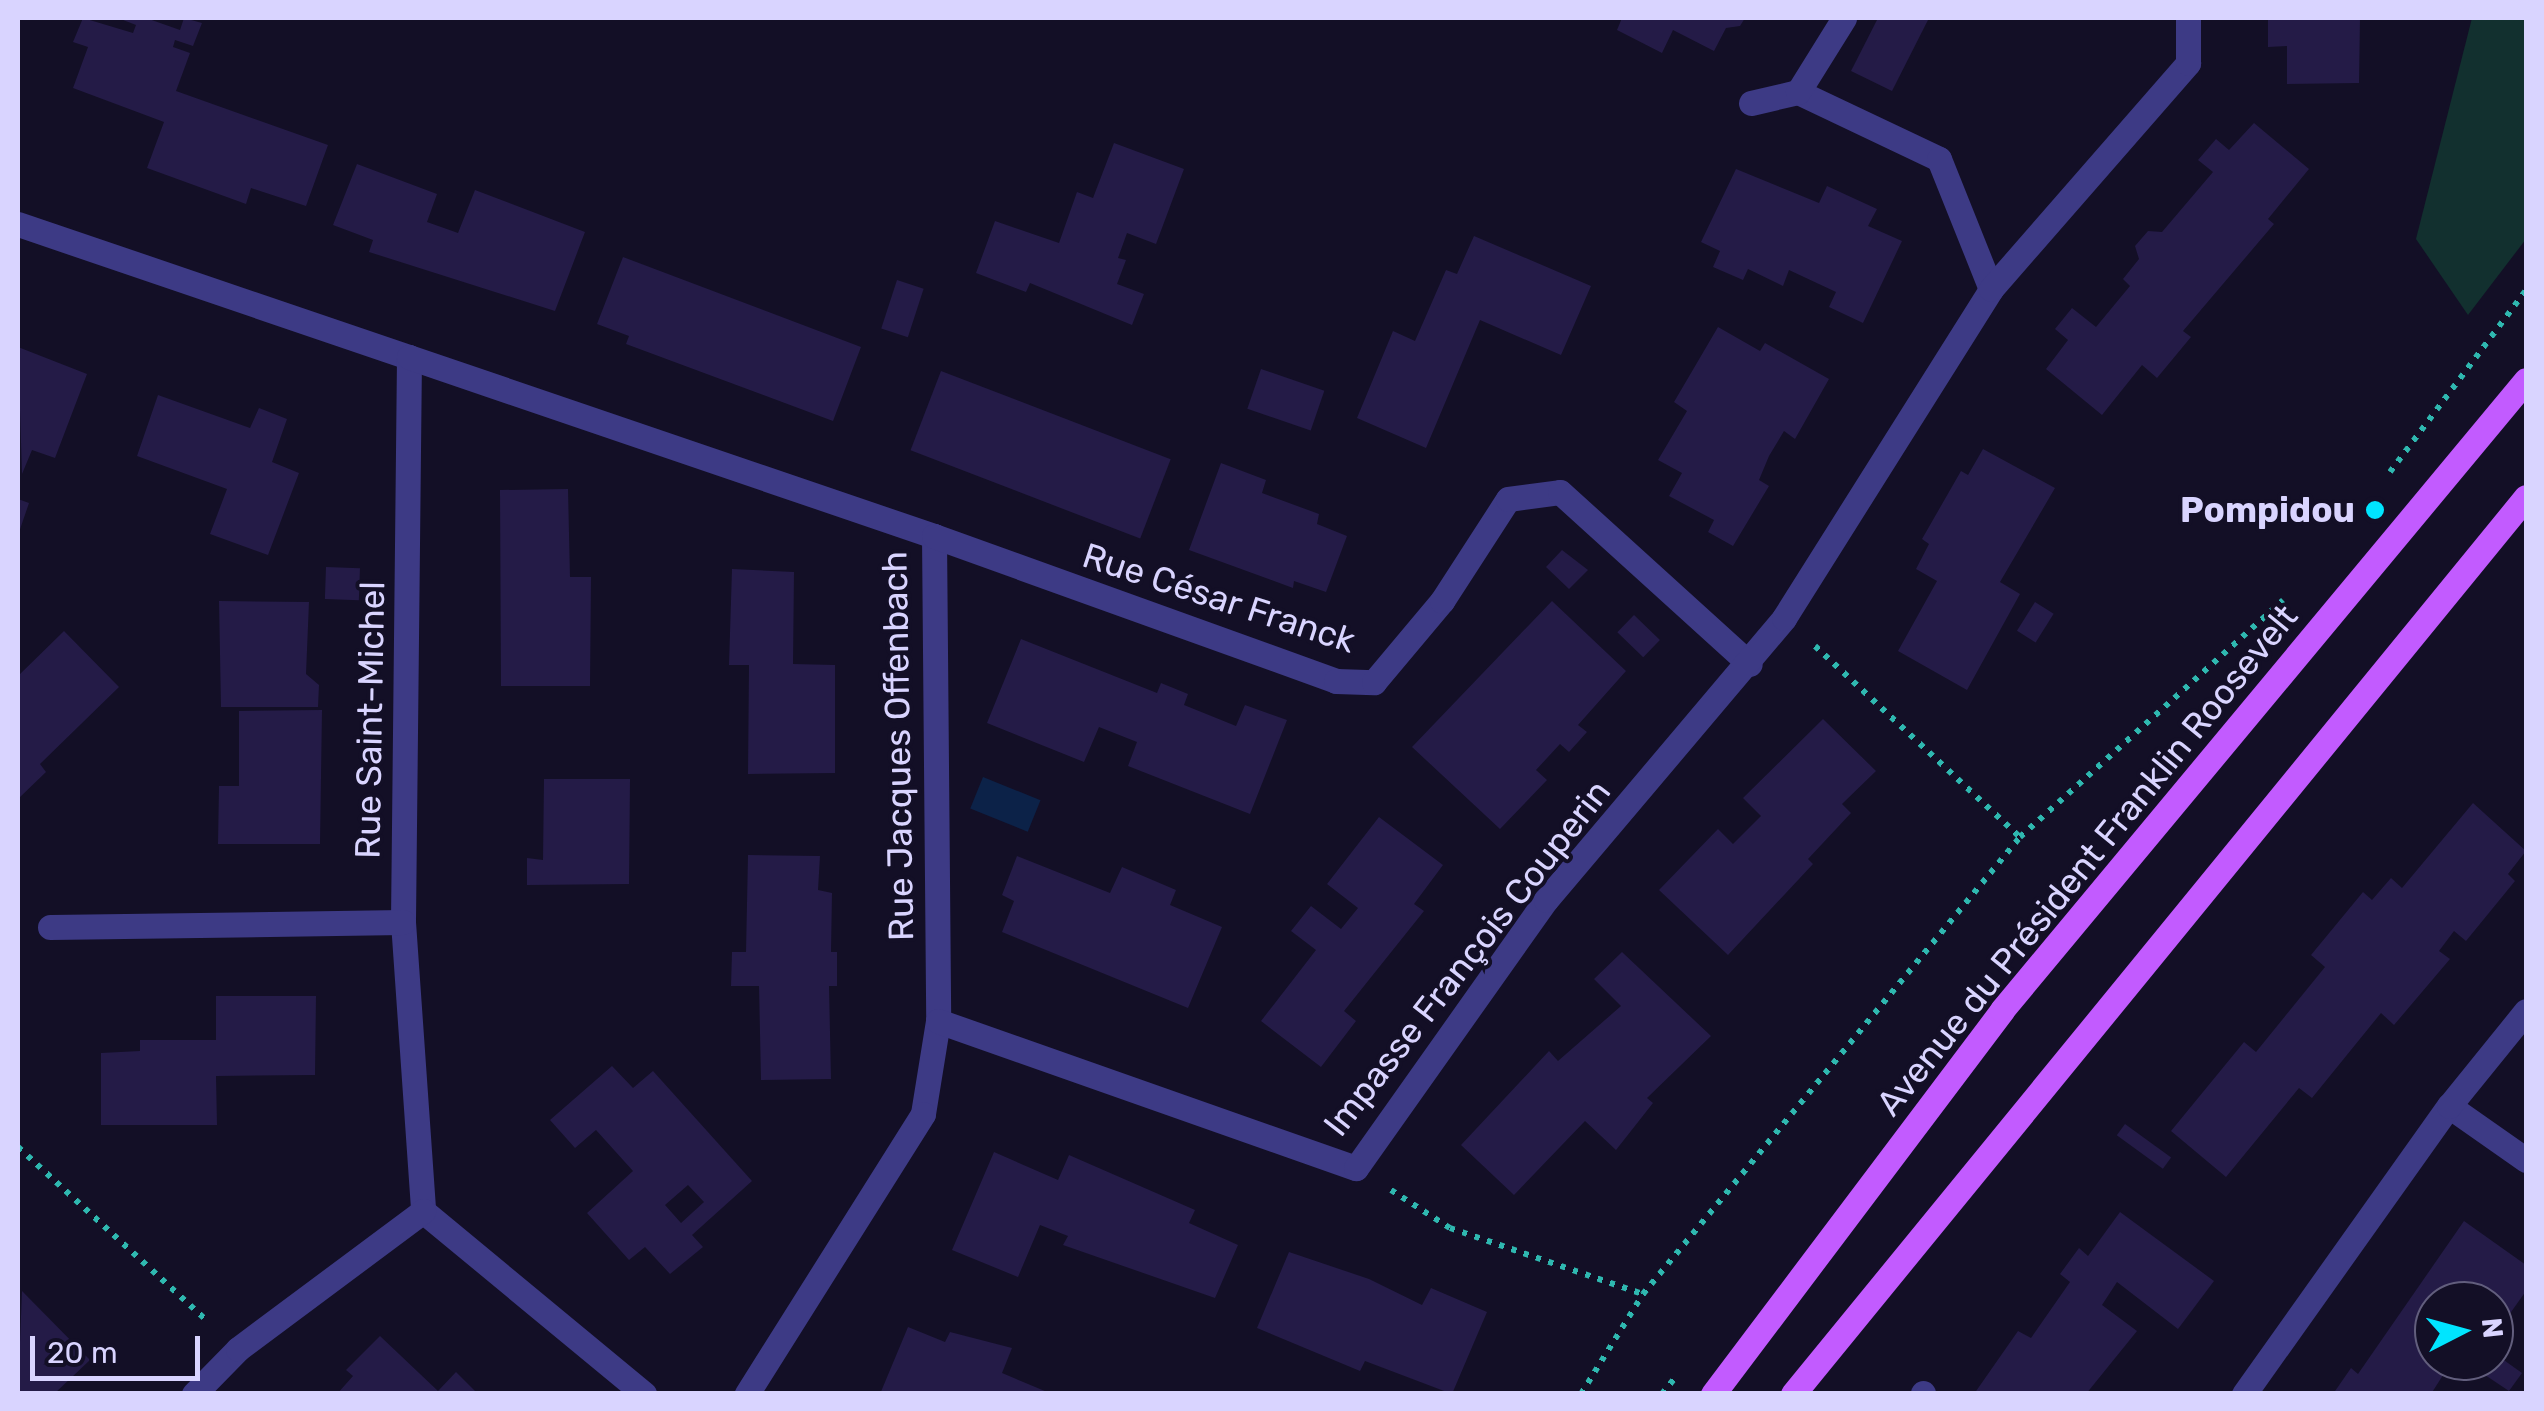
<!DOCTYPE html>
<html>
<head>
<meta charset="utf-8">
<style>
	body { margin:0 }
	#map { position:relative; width:2544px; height:1411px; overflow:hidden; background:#130f26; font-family:Rubik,sans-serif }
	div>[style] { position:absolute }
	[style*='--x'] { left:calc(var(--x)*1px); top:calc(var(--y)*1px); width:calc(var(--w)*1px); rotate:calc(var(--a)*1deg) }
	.green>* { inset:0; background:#12302f }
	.water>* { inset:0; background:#0c2248; transform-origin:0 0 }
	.building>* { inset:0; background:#241b47; transform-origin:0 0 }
	.path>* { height:6px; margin-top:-3px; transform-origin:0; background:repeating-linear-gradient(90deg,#2fb8b0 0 5px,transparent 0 13px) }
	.minor>* { height:25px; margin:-12.5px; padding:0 12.5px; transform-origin:12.5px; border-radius:12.5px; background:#3d3a85 }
	.major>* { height:25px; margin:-12.5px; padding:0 12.5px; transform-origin:12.5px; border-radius:12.5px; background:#c25bff }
	.dots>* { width:28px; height:28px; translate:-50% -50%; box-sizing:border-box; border:5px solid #130f26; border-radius:50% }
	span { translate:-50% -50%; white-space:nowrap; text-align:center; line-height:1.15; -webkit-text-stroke:8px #130f26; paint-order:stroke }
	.poi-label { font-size:35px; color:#d9d4ff; font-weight:700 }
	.right { translate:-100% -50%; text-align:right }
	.street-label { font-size:35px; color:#d9d4ff }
	.frame { position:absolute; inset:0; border:20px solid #d9d4ff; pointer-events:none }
	.north { position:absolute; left:2414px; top:1281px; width:100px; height:100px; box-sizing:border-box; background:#130f26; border:2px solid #625e7d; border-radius:50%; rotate:84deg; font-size:28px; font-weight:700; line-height:40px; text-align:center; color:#d9d4ff }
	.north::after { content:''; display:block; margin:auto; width:35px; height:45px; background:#00e5ff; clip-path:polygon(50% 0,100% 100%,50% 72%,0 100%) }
	.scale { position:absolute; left:30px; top:1336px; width:170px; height:45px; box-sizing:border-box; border:5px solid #d9d4ff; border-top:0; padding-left:12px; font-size:30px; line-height:35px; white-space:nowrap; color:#d9d4ff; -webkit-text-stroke:8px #130f26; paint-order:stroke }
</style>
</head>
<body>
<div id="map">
	<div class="green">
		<i style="clip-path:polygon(2472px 18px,2526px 18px,2526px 239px,2468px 315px,2416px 239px)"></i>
	</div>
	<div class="water">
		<i style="left:983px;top:777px;width:62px;height:34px;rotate:22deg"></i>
	</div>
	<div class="building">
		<i style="clip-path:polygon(83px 18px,133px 33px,136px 25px,118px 18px,146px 18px,180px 30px,184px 18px,202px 23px,193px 46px,175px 40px,173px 47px,190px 53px,176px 91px,328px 145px,306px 206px,251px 188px,246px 204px,147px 168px,164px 122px,73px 88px,88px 47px,73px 42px)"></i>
		<i style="clip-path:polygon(1622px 18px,1745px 18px,1740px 26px,1726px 28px,1714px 51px,1673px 30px,1662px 53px,1617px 30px)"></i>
		<i style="clip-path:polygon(1878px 18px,1929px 18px,1892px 91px,1851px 71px)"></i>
		<i style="clip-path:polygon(2268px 18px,2360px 18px,2359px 83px,2287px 84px,2287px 46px,2268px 47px)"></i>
		<i style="clip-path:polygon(2254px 123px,2309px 169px,2268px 219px,2274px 224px,2183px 331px,2191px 337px,2157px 378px,2142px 365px,2102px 415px,2046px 369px,2068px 340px,2055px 329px,2072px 308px,2096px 327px,2130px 286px,2123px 279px,2139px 259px,2135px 246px,2148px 231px,2162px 232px,2213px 172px,2198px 160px,2216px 139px,2229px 150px)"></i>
		<i style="clip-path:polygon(1114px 143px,1184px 169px,1156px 244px,1127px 233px,1118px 258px,1126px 260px,1117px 284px,1144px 294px,1132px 325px,1030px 283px,1026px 292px,976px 273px,995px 221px,1059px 243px,1077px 192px,1093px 198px)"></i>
		<i style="clip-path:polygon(357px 164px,437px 194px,427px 222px,458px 233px,475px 190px,585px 232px,555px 311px,369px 252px,373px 240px,333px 225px)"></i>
		<i style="clip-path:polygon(1736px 169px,1819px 203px,1827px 186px,1877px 209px,1868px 226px,1902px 241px,1863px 323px,1829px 307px,1836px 292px,1789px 270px,1783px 286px,1748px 269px,1743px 280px,1713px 267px,1720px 251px,1701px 242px)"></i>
		<i style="clip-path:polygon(1474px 236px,1591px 286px,1561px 355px,1480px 320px,1426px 448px,1357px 418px,1393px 331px,1415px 341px,1446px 270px,1457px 274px)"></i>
		<i style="clip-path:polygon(623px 257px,861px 347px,833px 421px,626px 344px,629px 336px,597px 324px)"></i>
		<i style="left:897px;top:280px;width:28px;height:51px;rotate:18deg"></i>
		<i style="clip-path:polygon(1718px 327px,1760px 351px,1765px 343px,1829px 379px,1795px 439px,1784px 431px,1769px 456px,1759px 480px,1769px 486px,1733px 546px,1708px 532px,1714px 520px,1669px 496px,1682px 473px,1658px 460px,1687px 411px,1674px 402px)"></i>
		<i style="clip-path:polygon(18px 347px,87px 374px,55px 458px,32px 450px,22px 474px)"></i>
		<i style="left:1261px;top:369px;width:67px;height:42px;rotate:19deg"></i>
		<i style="left:941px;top:371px;width:246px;height:85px;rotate:21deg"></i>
		<i style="clip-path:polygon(158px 395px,250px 428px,259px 408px,287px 419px,272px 462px,299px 473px,268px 555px,210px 534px,227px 489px,137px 456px)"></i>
		<i style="clip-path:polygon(1983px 449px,2055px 488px,2000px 582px,2020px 594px,1967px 690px,1898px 651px,1937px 581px,1916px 569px,1929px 544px,1922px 539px,1961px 471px,1968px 475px)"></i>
		<i style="clip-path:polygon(1221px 463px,1266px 480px,1262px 493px,1319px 514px,1317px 524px,1347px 536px,1326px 592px,1294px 581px,1293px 588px,1189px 550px)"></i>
		<i style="clip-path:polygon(568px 489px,570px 577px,591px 577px,590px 686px,501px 686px,500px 490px)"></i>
		<i style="clip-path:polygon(18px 499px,29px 503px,18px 535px)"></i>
		<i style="clip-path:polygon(1562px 550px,1588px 570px,1569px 589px,1546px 567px)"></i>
		<i style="left:326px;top:567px;width:34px;height:32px;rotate:2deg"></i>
		<i style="clip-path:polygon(732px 569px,794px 572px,793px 664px,835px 665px,835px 773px,748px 774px,749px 665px,729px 665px)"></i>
		<i style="clip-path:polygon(219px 601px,309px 602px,306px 674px,319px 685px,318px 707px,221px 707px)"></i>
		<i style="clip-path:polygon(1552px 601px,1626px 671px,1578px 725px,1587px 732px,1569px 752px,1560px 744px,1536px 770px,1547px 780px,1500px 829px,1412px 747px)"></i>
		<i style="left:2035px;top:602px;width:22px;height:34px;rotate:32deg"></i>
		<i style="left:1634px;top:615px;width:36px;height:24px;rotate:44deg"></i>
		<i style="clip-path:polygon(64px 631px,119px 687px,40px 764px,46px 772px,18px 799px,18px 676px)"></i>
		<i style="clip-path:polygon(1021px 639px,1157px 693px,1161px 683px,1188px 694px,1184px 705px,1236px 726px,1245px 705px,1287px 720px,1250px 814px,1128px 766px,1137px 742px,1099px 727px,1084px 762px,987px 723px)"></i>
		<i style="clip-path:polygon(322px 710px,320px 844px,218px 844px,219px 786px,239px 786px,239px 711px)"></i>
		<i style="clip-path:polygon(1823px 719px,1876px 771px,1842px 804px,1851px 813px,1808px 859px,1813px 864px,1728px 955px,1659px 890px,1718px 829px,1733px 844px,1761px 816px,1743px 798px)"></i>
		<i style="clip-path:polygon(544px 779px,630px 779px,629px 884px,527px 885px,527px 858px,543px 860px)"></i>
		<i style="clip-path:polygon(2473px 803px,2526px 851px,2508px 874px,2515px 881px,2466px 941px,2454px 931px,2439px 951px,2450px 959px,2394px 1025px,2381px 1013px,2312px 1098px,2299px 1088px,2226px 1177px,2171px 1131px,2244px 1042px,2256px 1052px,2325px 967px,2311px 955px,2363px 892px,2372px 900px,2391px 878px,2402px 888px)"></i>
		<i style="clip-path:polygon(1379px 817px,1443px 865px,1414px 904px,1424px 911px,1344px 1011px,1356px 1021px,1321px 1067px,1261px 1021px,1316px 950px,1291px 931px,1311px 906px,1341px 929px,1358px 908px,1327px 884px)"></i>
		<i style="clip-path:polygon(748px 855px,820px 856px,818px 890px,832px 893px,831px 952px,837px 952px,837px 986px,829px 986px,831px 1079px,761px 1080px,759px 986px,731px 986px,732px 952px,746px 952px)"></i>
		<i style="clip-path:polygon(1017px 856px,1110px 893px,1122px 867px,1176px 890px,1170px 905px,1222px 927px,1188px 1008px,1002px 932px,1014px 901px,1002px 895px)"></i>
		<i style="clip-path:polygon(1622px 952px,1711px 1036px,1647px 1098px,1653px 1103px,1616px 1150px,1585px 1121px,1514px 1195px,1461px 1145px,1549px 1051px,1558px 1061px,1621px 1006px,1594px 979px)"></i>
		<i style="clip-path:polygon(216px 996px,316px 996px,315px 1075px,216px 1076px,217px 1125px,101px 1125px,101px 1053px,140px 1051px,140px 1040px,216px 1040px)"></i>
		<i style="clip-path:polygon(evenodd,612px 1066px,633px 1088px,653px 1071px,752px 1181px,692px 1235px,703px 1247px,670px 1274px,645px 1247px,629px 1260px,587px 1213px,633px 1171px,596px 1130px,575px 1148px,550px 1120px,612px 1066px,688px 1185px,704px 1202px,681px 1223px,665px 1205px,688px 1185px)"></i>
		<i style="left:2125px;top:1124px;width:57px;height:14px;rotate:36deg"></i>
		<i style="clip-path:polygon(994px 1152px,1058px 1180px,1069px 1155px,1195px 1210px,1189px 1223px,1238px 1245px,1215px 1298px,1063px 1245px,1068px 1236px,1040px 1225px,1018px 1277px,952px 1250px)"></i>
		<i style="clip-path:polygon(2120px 1212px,2214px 1281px,2178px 1329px,2117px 1282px,2102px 1305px,2137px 1331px,2086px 1394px,1974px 1394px,2018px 1331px,2031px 1338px,2070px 1282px,2060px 1274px,2079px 1248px,2088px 1256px)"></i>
		<i style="clip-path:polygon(2464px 1221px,2526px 1265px,2526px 1291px,2494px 1336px,2494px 1301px,2434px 1301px,2434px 1361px,2452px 1361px,2431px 1394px,2333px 1394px,2351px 1368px,2358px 1374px)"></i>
		<i style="clip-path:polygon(1289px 1252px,1369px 1279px,1422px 1305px,1431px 1288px,1487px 1312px,1452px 1394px,1365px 1361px,1360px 1371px,1257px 1328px)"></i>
		<i style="clip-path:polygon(22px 1291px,90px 1360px,54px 1394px,18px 1394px)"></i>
		<i style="clip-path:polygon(908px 1327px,945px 1342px,950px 1332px,1012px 1348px,1002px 1373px,1052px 1394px,880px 1394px)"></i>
		<i style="clip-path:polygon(380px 1336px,438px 1391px,456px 1372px,478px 1394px,337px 1394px,353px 1376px,346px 1370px)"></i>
		<i style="clip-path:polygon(2494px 1353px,2522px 1373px,2509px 1391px,2464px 1361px,2494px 1361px)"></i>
	</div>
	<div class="path">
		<i style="--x:2390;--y:472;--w:227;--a:-53.2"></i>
		<i style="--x:1815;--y:646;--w:280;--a:43"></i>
		<i style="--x:18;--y:1147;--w:258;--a:42.6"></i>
		<i style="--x:1391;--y:1190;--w:70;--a:32.8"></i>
		<i style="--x:1450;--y:1228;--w:204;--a:18.9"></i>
		<i style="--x:1581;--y:1394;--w:118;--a:-58.2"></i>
		<i style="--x:1643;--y:1294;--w:592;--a:-50.48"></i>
		<i style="--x:2020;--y:837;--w:354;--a:-42"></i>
		<i style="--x:1662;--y:1394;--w:19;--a:-51"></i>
	</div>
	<div class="minor">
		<i style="--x:1798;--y:92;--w:156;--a:25.4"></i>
		<i style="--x:1939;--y:159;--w:140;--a:68.2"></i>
		<i style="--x:1751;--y:103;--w:48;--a:-13.2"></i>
		<i style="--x:1798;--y:92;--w:87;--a:-58.1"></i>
		<i style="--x:18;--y:224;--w:413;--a:18.8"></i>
		<i style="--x:409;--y:357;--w:565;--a:90.61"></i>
		<i style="--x:403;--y:922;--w:290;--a:86"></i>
		<i style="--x:423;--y:1211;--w:287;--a:39.6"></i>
		<i style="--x:409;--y:357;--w:555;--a:18.83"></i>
		<i style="--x:934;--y:536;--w:485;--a:89.5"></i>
		<i style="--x:938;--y:1021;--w:94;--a:99.2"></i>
		<i style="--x:923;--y:1114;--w:331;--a:122.2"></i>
		<i style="--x:934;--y:536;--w:427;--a:19.8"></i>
		<i style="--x:1336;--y:681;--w:38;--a:2"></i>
		<i style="--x:1374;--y:682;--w:106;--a:-50"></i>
		<i style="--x:1442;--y:601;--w:121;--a:-57.1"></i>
		<i style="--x:1508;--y:499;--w:52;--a:-7.7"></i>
		<i style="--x:1560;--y:492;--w:256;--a:42.2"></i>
		<i style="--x:50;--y:927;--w:353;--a:-0.8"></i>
		<i style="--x:938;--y:1021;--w:443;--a:19.4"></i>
		<i style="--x:1356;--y:1168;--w:329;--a:-54.7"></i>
		<i style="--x:1546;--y:900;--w:369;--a:-49.8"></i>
		<i style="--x:1784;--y:618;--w:389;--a:-57.8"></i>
		<i style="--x:1991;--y:289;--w:300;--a:-48.9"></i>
		<i style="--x:2188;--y:63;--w:45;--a:-90"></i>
		<i style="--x:2449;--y:1106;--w:94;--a:35"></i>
		<i style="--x:1923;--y:1393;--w:1;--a:90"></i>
		<i style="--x:194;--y:1394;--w:63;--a:-45.6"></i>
		<i style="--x:238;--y:1349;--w:231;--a:-36.7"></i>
		<i style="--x:2244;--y:1394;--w:354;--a:-54.6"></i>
		<i style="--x:2449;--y:1106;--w:122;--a:-51"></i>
	</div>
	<div class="major">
		<i style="--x:1713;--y:1394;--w:481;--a:-53"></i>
		<i style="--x:2002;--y:1010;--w:819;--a:-50.25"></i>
		<i style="--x:1793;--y:1394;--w:1158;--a:-50.75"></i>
	</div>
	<div class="dots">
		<i style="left:2375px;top:510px;background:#00e5ff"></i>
	</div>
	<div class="poi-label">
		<span class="right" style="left:2355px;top:510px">Pompidou</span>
	</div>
	<div class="street-label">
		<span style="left:1219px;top:598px;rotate:18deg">Rue César Franck</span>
		<span style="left:370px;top:720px;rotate:-89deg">Rue Saint-Michel</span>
		<span style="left:898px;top:746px;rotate:-91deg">Rue Jacques Offenbach</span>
		<span style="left:2087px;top:860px;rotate:-51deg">Avenue du Président Franklin Roosevelt</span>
		<span style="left:1467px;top:958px;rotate:-52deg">Impasse François Couperin</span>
	</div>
	<div class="frame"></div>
	<div class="north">N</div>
	<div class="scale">20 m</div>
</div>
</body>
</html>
